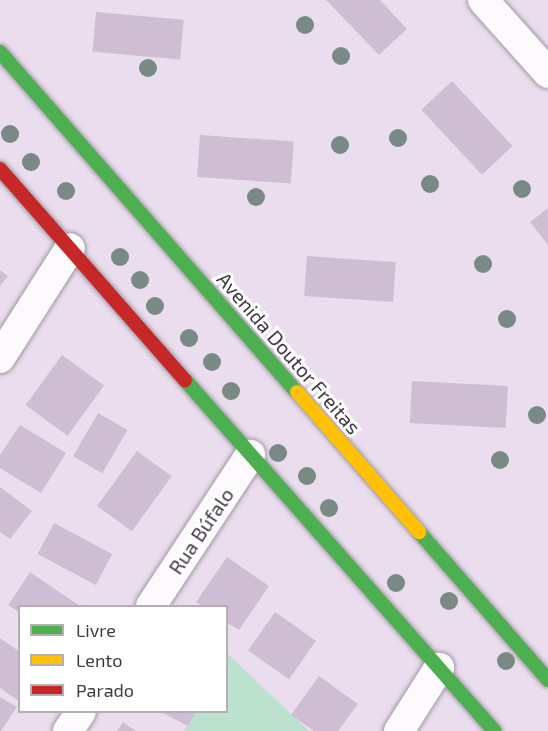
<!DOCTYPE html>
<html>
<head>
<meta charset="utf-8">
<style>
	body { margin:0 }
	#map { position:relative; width:548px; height:731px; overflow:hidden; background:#eadded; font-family:"Exo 2",sans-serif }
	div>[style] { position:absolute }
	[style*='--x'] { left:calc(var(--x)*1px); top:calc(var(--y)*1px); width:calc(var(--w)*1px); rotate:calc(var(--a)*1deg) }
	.green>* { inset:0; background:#bde1cf }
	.building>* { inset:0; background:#cfbed3; transform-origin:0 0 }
	.roads { filter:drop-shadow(0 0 2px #a097a2) drop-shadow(0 0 2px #a097a2) }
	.street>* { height:30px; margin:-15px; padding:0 15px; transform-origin:15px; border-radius:15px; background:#fcfafc }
	.fast>* { height:14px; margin:-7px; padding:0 7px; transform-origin:7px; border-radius:7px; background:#4caf50 }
	.slow>* { height:14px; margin:-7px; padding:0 7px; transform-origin:7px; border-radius:7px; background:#ffc107 }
	.jam>* { height:14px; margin:-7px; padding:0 7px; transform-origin:7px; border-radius:7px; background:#c62828 }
	.trees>* { width:18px; height:18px; margin:-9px; border-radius:50%; background:#798984 }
	span { translate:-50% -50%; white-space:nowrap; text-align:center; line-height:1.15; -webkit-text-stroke:6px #fff; paint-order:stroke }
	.street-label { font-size:20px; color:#423944 }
	.legend { position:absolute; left:18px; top:605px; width:210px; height:108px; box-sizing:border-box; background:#fff; border:2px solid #b3b0b4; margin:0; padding:8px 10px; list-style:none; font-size:18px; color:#423944 }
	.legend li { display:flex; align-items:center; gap:12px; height:30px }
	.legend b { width:30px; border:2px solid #b3b0b4 }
</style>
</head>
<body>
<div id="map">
	<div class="green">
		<i style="clip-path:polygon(227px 653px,309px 731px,184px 731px,195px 712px,226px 712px)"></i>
	</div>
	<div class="building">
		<i style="clip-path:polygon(326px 0,380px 0,407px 29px,379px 55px)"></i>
		<i style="left:96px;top:12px;width:88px;height:40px;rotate:5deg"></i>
		<i style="left:452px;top:81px;width:89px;height:42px;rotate:47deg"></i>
		<i style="left:200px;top:135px;width:94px;height:42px;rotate:4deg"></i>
		<i style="clip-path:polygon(548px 208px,548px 245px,530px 222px)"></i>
		<i style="left:307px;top:256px;width:89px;height:40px;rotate:4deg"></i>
		<i style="clip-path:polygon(0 270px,8px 276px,0 286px)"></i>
		<i style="left:62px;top:355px;width:52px;height:62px;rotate:36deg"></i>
		<i style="left:412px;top:381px;width:96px;height:42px;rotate:3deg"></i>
		<i style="left:98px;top:413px;width:34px;height:50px;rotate:30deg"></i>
		<i style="clip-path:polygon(20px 425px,66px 453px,41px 493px,0 468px,0 455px)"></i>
		<i style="left:137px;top:451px;width:43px;height:68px;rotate:36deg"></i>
		<i style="clip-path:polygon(0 487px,32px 511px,10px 539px,0 532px)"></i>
		<i style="left:54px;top:523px;width:66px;height:35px;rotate:28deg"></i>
		<i style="clip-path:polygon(227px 557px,269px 586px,239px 630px,226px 622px,226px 606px,203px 606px,196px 602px)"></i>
		<i style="clip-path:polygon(30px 572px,80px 606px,20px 606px,20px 613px,8px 605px)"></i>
		<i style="left:275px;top:612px;width:50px;height:47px;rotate:35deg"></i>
		<i style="clip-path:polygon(0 638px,20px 652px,19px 701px,0 688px)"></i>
		<i style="clip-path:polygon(319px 676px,358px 704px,338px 731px,314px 731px,291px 715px)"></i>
		<i style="clip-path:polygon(0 697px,17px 707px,1px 731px,0 731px)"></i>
		<i style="clip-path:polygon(161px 712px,196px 712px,188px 726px)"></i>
		<i style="clip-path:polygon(123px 722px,136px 731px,117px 731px)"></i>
	</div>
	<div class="roads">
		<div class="street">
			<i style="--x:483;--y:0;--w:98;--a:48.3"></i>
			<i style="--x:0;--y:358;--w:130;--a:-57.5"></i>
			<i style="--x:151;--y:606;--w:181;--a:-56.7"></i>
			<i style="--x:68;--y:731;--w:23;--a:-56"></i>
			<i style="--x:399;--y:731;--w:75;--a:-57.6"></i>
		</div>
		<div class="fast">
			<i style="--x:0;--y:52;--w:451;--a:48.9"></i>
			<i style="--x:185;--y:380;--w:468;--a:48.6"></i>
			<i style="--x:419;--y:532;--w:196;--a:48.9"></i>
		</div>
		<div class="slow">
			<i style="--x:297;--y:392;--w:186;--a:48.9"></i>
		</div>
		<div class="jam">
			<i style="--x:0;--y:169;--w:281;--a:48.8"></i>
		</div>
	</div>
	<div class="trees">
		<i style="left:305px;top:25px"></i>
		<i style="left:341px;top:56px"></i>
		<i style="left:148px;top:68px"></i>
		<i style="left:10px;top:134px"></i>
		<i style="left:398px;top:138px"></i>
		<i style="left:340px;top:145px"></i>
		<i style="left:31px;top:162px"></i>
		<i style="left:430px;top:184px"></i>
		<i style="left:522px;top:189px"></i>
		<i style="left:66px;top:191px"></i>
		<i style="left:256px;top:197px"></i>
		<i style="left:120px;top:257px"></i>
		<i style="left:483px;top:264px"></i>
		<i style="left:140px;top:280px"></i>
		<i style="left:155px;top:306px"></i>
		<i style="left:507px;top:319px"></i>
		<i style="left:189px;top:338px"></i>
		<i style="left:212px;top:362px"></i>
		<i style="left:231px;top:391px"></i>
		<i style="left:537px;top:415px"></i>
		<i style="left:278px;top:453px"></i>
		<i style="left:500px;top:460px"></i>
		<i style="left:307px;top:476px"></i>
		<i style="left:329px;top:508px"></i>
		<i style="left:396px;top:583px"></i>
		<i style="left:449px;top:601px"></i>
		<i style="left:506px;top:661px"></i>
	</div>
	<div class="street-label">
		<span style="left:289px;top:353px;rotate:49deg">Avenida Doutor Freitas</span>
		<span style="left:201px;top:531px;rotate:-56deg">Rua Búfalo</span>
	</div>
	<ul class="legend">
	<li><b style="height:8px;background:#4caf50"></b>Livre</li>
	<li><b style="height:8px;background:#ffc107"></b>Lento</li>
	<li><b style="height:8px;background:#c62828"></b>Parado</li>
	</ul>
</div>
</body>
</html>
